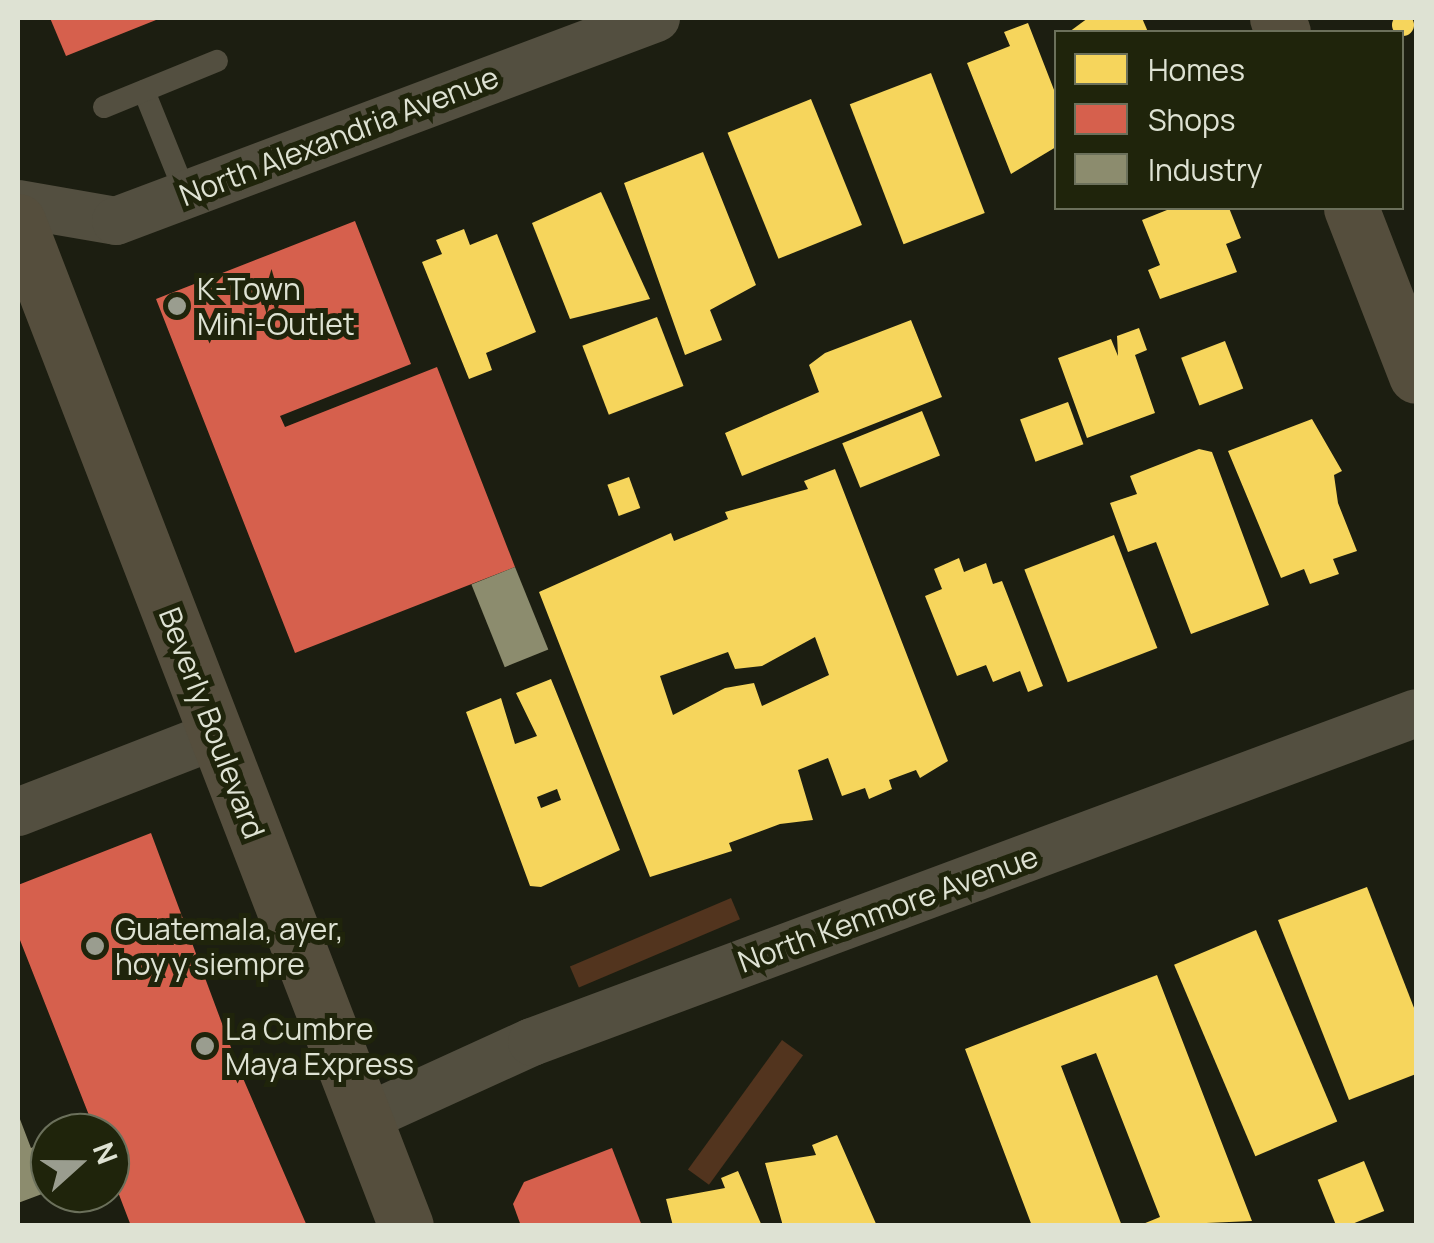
<!DOCTYPE html>
<html>
<head>
<meta charset="utf-8">
<style>
	body { margin:0 }
	#map { position:relative; width:1434px; height:1243px; overflow:hidden; background:#1c1e11; font-family:Manrope,sans-serif }
	div>[style] { position:absolute }
	[style*='--x'] { left:calc(var(--x)*1px); top:calc(var(--y)*1px); width:calc(var(--w)*1px); rotate:calc(var(--a)*1deg) }
	.green>* { inset:0; background:#52341e; transform-origin:0 0 }
	.homes>* { inset:0; background:#f6d55c; transform-origin:0 0 }
	.round { border-radius:50% }
	.shops>* { inset:0; background:#d6604d }
	.industry>* { inset:0; background:#8c8c6e; transform-origin:0 0 }
	.lane>* { height:22px; margin:-11px; padding:0 11px; transform-origin:11px; border-radius:11px; background:#534f40 }
	.street>* { height:48px; margin:-24px; padding:0 24px; transform-origin:24px; border-radius:24px; background:#534f40 }
	.secondary>* { height:55px; margin:-27.5px; padding:0 27.5px; transform-origin:27.5px; border-radius:27.5px; background:#554e3d }
	.dots>* { width:28px; height:28px; translate:-50% -50%; box-sizing:border-box; border:5px solid #1f240b; border-radius:50% }
	span { translate:-50% -50%; white-space:nowrap; text-align:center; line-height:1.15; -webkit-text-stroke:10px #1f240b; paint-order:stroke }
	.street-label { font-size:30px; color:#dee2d3 }
	.poi-label { font-size:30px; color:#dee2d3 }
	.left { translate:0 -50%; text-align:left }
	.frame { position:absolute; inset:0; border:20px solid #dee2d3; pointer-events:none }
	.legend { position:absolute; left:1054px; top:30px; width:350px; height:180px; box-sizing:border-box; background:#1f240b; border:2px solid #6b705b; margin:0; padding:12px 18px; list-style:none; font-size:30px; color:#dee2d3 }
	.legend li { display:flex; align-items:center; gap:20px; height:50px }
	.legend b { width:50px; border:2px solid #6b705b }
	.north { position:absolute; left:30px; top:1113px; width:100px; height:100px; box-sizing:border-box; background:#1f240b; border:2px solid #6b705b; border-radius:50%; rotate:69deg; font-size:28px; font-weight:700; line-height:40px; text-align:center; color:#dee2d3 }
	.north::after { content:''; display:block; margin:auto; width:35px; height:45px; background:#9a9d8f; clip-path:polygon(50% 0,100% 100%,50% 72%,0 100%) }
</style>
</head>
<body>
<div id="map">
	<div class="green">
		<i style="left:731px;top:898px;width:23px;height:175px;rotate:67deg"></i>
		<i style="left:782px;top:1040px;width:26px;height:160px;rotate:36deg"></i>
	</div>
	<div class="homes">
		<i class="round" style="left:1392px;top:14px;width:22px;height:22px"></i>
		<i style="clip-path:polygon(1142px 18px,1148px 32px,1069px 32px,1088px 18px)"></i>
		<i style="clip-path:polygon(1028px 23px,1056px 95px,1056px 147px,1011px 174px,967px 63px,1010px 46px,1004px 32px)"></i>
		<i style="left:931px;top:73px;width:150px;height:87px;rotate:69deg"></i>
		<i style="left:811px;top:99px;width:136px;height:90px;rotate:68deg"></i>
		<i style="clip-path:polygon(703px 152px,756px 285px,710px 310px,722px 340px,685px 355px,624px 183px)"></i>
		<i style="clip-path:polygon(601px 192px,650px 299px,570px 319px,532px 223px)"></i>
		<i style="clip-path:polygon(1172px 208px,1229px 208px,1241px 238px,1226px 244px,1237px 272px,1160px 299px,1148px 270px,1160px 265px,1142px 220px)"></i>
		<i style="clip-path:polygon(464px 229px,470px 245px,497px 234px,536px 332px,486px 353px,492px 370px,469px 379px,422px 262px,442px 254px,436px 240px)"></i>
		<i style="left:657px;top:317px;width:74px;height:80px;rotate:69deg"></i>
		<i style="clip-path:polygon(911px 320px,942px 397px,742px 476px,725px 433px,819px 392px,809px 365px,825px 353px)"></i>
		<i style="clip-path:polygon(1139px 328px,1147px 350px,1135px 355px,1155px 413px,1087px 438px,1058px 358px,1111px 339px,1118px 356px,1117px 336px)"></i>
		<i style="left:1225px;top:341px;width:51px;height:47px;rotate:69deg"></i>
		<i style="left:1068px;top:402px;width:45px;height:51px;rotate:70deg"></i>
		<i style="left:922px;top:411px;width:48px;height:86px;rotate:68deg"></i>
		<i style="clip-path:polygon(1312px 419px,1342px 471px,1334px 475px,1338px 503px,1357px 551px,1333px 559px,1339px 574px,1310px 584px,1304px 569px,1281px 578px,1228px 451px)"></i>
		<i style="clip-path:polygon(1199px 449px,1212px 452px,1269px 605px,1191px 634px,1156px 542px,1128px 552px,1110px 503px,1137px 494px,1130px 476px)"></i>
		<i style="clip-path:polygon(evenodd,835px 469px,948px 761px,920px 778px,916px 770px,889px 780px,892px 789px,869px 799px,865px 788px,842px 796px,828px 758px,798px 770px,813px 820px,780px 824px,729px 843px,732px 851px,650px 877px,539px 592px,671px 533px,674px 541px,728px 519px,725px 512px,808px 489px,804px 481px,835px 469px,815px 637px,829px 675px,762px 706px,754px 683px,725px 688px,673px 715px,660px 676px,728px 652px,735px 669px,762px 666px,815px 637px)"></i>
		<i style="left:629px;top:477px;width:33px;height:23px;rotate:70deg"></i>
		<i style="left:1114px;top:535px;width:121px;height:96px;rotate:69deg"></i>
		<i style="clip-path:polygon(959px 558px,964px 572px,986px 563px,993px 584px,1002px 581px,1043px 686px,1028px 692px,1020px 671px,993px 682px,986px 665px,957px 676px,925px 596px,942px 589px,934px 569px)"></i>
		<i style="clip-path:polygon(evenodd,551px 679px,620px 850px,541px 887px,530px 886px,466px 712px,501px 698px,515px 744px,537px 736px,516px 693px,551px 679px,557px 789px,561px 800px,541px 808px,537px 797px,557px 789px)"></i>
		<i style="clip-path:polygon(1367px 887px,1416px 1013px,1416px 1074px,1349px 1100px,1278px 920px)"></i>
		<i style="left:1256px;top:930px;width:208px;height:89px;rotate:67deg"></i>
		<i style="clip-path:polygon(1157px 975px,1252px 1221px,1138px 1226px,1160px 1217px,1096px 1053px,1061px 1066px,1122px 1226px,1032px 1226px,965px 1049px)"></i>
		<i style="clip-path:polygon(837px 1135px,877px 1226px,783px 1226px,765px 1163px,816px 1155px,812px 1145px)"></i>
		<i style="left:1364px;top:1161px;width:54px;height:50px;rotate:68deg"></i>
		<i style="clip-path:polygon(738px 1171px,762px 1226px,673px 1226px,666px 1199px,725px 1188px,721px 1178px)"></i>
	</div>
	<div class="shops">
		<i style="clip-path:polygon(50px 18px,161px 18px,66px 56px)"></i>
		<i style="clip-path:polygon(355px 221px,411px 364px,280px 416px,285px 427px,437px 367px,515px 567px,295px 653px,156px 299px)"></i>
		<i style="clip-path:polygon(151px 833px,239px 1069px,307px 1226px,131px 1226px,113px 1179px,110px 1133px,96px 1133px,18px 935px,18px 885px)"></i>
		<i style="clip-path:polygon(612px 1148px,642px 1226px,521px 1226px,513px 1204px,524px 1182px)"></i>
	</div>
	<div class="industry">
		<i style="left:515px;top:567px;width:89px;height:47px;rotate:68deg"></i>
		<i style="clip-path:polygon(18px 1114px,31px 1148px,50px 1140px,50px 1191px,18px 1203px)"></i>
	</div>
	<div class="lane">
		<i style="--x:144;--y:91;--w:112;--a:68"></i>
		<i style="--x:104;--y:107;--w:122;--a:-22.2"></i>
	</div>
	<div class="street">
		<i style="--x:18;--y:204;--w:99;--a:9.8"></i>
		<i style="--x:116;--y:221;--w:577;--a:-20.6"></i>
		<i style="--x:18;--y:812;--w:213;--a:-21.2"></i>
		<i style="--x:365;--y:1118;--w:183;--a:-24.5"></i>
		<i style="--x:532;--y:1042;--w:943;--a:-20.41"></i>
	</div>
	<div class="secondary">
		<i style="--x:1277;--y:18;--w:15;--a:67"></i>
		<i style="--x:1351;--y:208;--w:180;--a:68.8"></i>
		<i style="--x:18;--y:221;--w:1077;--a:68.89"></i>
	</div>
	<div class="dots">
		<i style="left:177px;top:306px;background:#9a9d8f"></i>
		<i style="left:95px;top:946px;background:#9a9d8f"></i>
		<i style="left:205px;top:1046px;background:#9a9d8f"></i>
	</div>
	<div class="street-label">
		<span style="left:339px;top:136px;rotate:-21deg">North Alexandria Avenue</span>
		<span style="left:212px;top:723px;rotate:69deg">Beverly Boulevard</span>
		<span style="left:888px;top:909px;rotate:-20deg">North Kenmore Avenue</span>
	</div>
	<div class="poi-label">
		<span class="left" style="left:197px;top:306px">K-Town<br>Mini-Outlet</span>
		<span class="left" style="left:115px;top:946px">Guatemala, ayer,<br>hoy y siempre</span>
		<span class="left" style="left:225px;top:1046px">La Cumbre<br>Maya Express</span>
	</div>
	<div class="frame"></div>
	<ul class="legend">
	<li><b style="height:28px;background:#f6d55c"></b>Homes</li>
	<li><b style="height:28px;background:#d6604d"></b>Shops</li>
	<li><b style="height:28px;background:#8c8c6e"></b>Industry</li>
	</ul>
	<div class="north">N</div>
</div>
</body>
</html>
